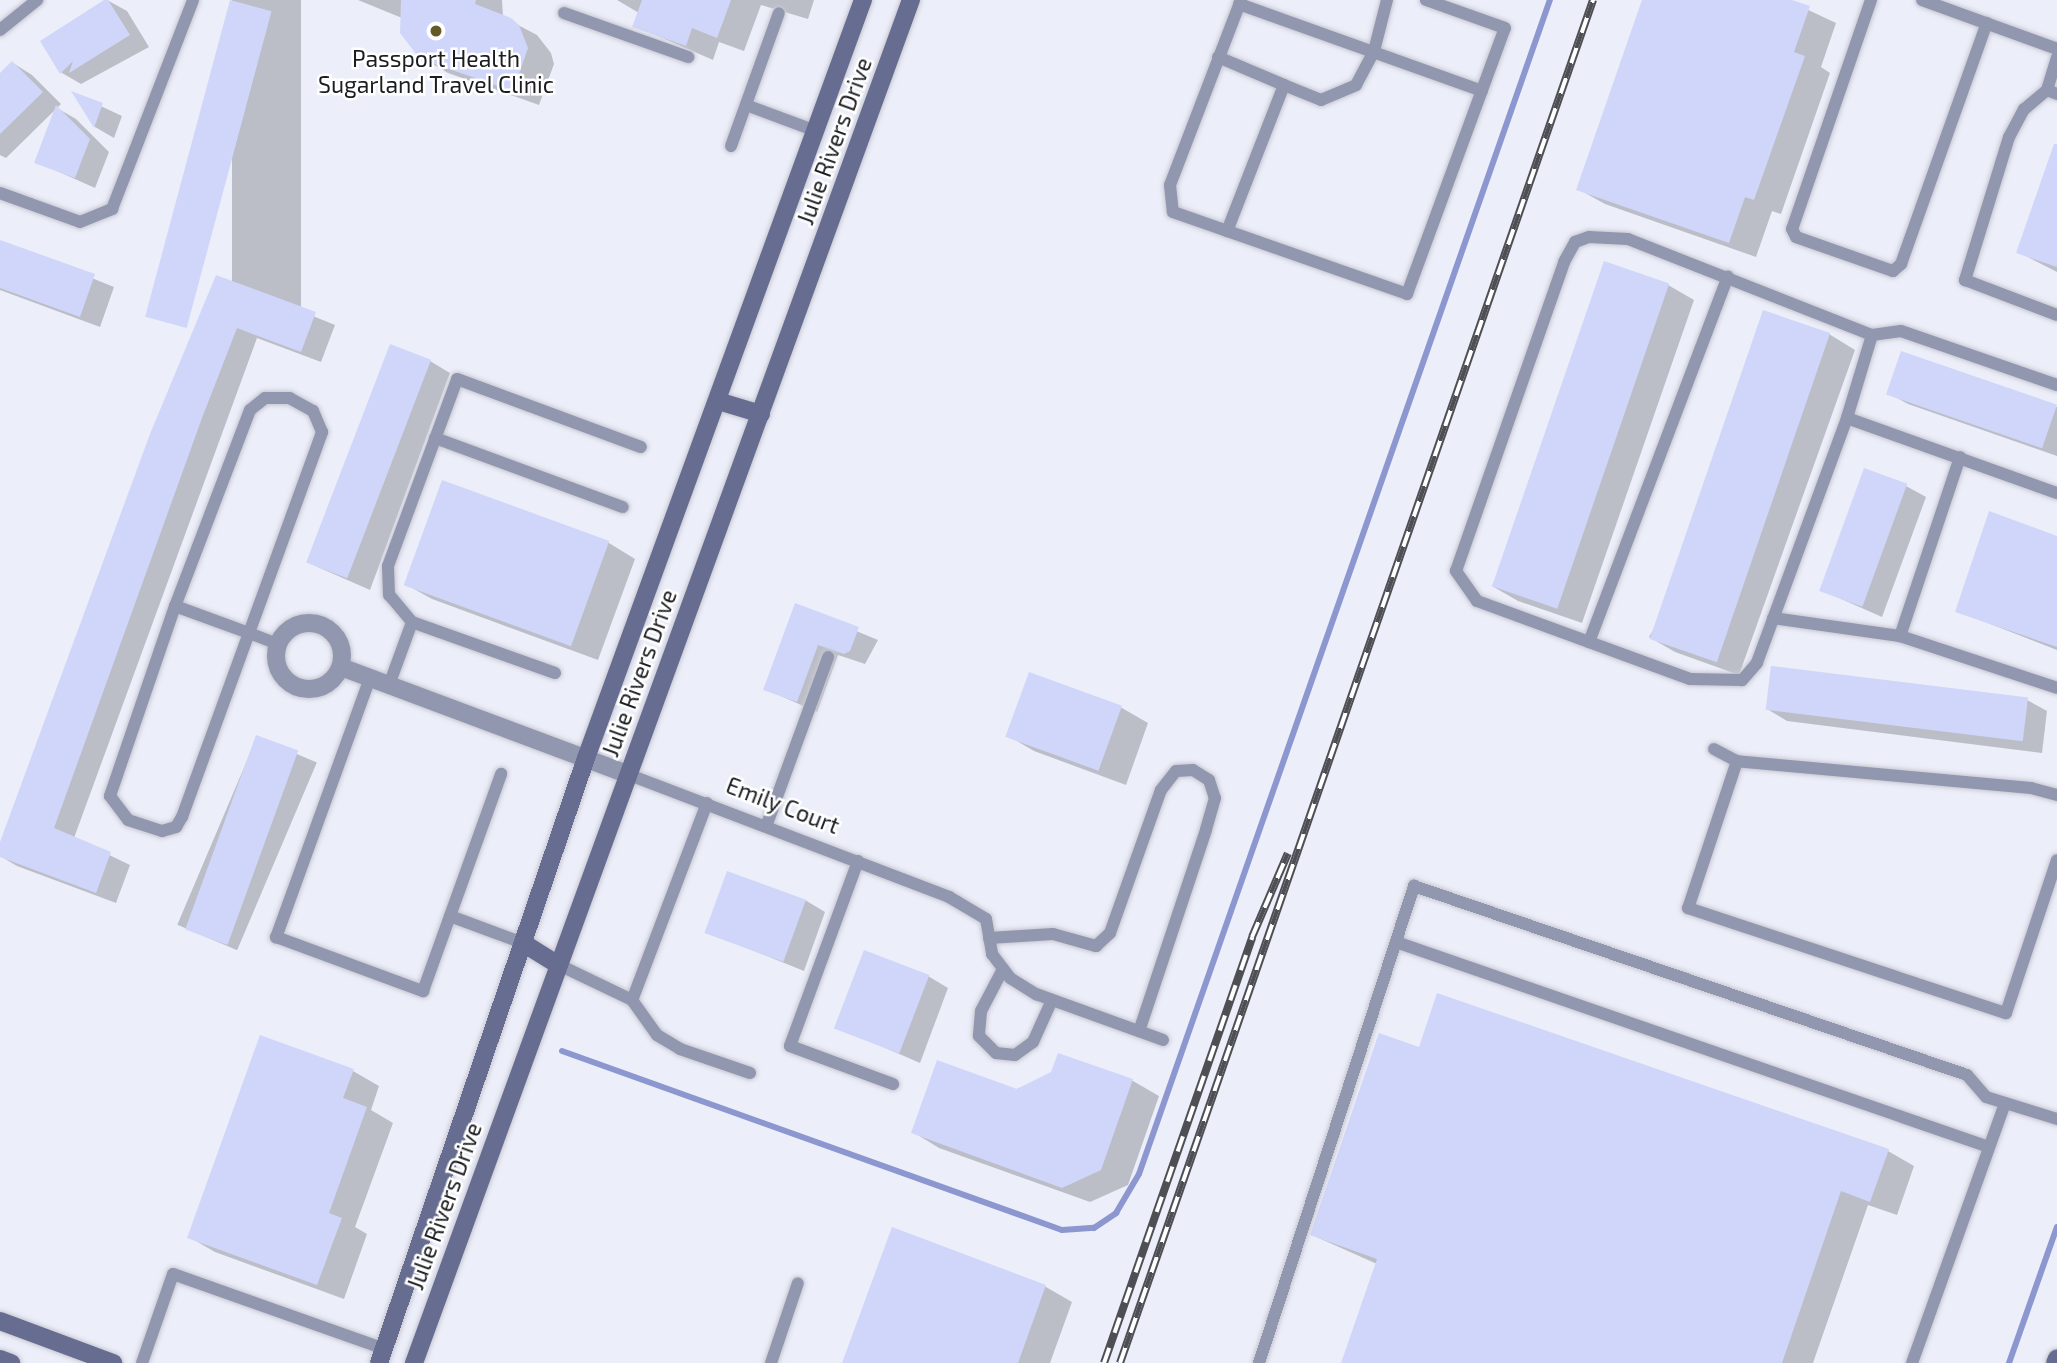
<!DOCTYPE html>
<html>
<head>
<meta charset="utf-8">
<style>
	body { margin:0 }
	#map { position:relative; width:2057px; height:1363px; overflow:hidden; background:#eceef9; font-family:"Exo 2",sans-serif }
	div>[style] { position:absolute }
	[style*='--x'] { left:calc(var(--x)*1px); top:calc(var(--y)*1px); width:calc(var(--w)*1px); rotate:calc(var(--a)*1deg) }
	.shadow>* { inset:0; background:#0003; transform-origin:0 0 }
	.stream>* { height:6px; margin:-3px; padding:0 3px; transform-origin:3px; border-radius:3px; background:#8d97cf }
	.building>* { inset:0; background:#d0d6fa; transform-origin:0 0 }
	.roads { filter:drop-shadow(0 0 2px #c7c8d2) drop-shadow(0 0 2px #c7c8d2) }
	.lane>* { height:12px; margin:-6px; padding:0 6px; transform-origin:6px; border-radius:6px; background:#9297b0 }
	.street>* { height:18px; margin:-9px; padding:0 9px; transform-origin:9px; border-radius:9px; background:#9297b0 }
	.street>.ring { margin:-9px; padding:0; box-sizing:content-box; background:none; border:18px solid #9297b0; border-radius:50% }
	.secondary>* { height:18px; margin:-9px; padding:0 9px; transform-origin:9px; border-radius:9px; background:#666d91 }
	.rail>* { height:8px; margin-top:-4px; transform-origin:0; background:repeating-linear-gradient(90deg,#fff 0 16px,#4d4f54 0 32px); box-sizing:border-box; border-block:2px solid #4d4f54 }
	.dots>* { width:19px; height:19px; translate:-50% -50%; box-sizing:border-box; border:4px solid #fff; border-radius:50% }
	span { translate:-50% -50%; white-space:nowrap; text-align:center; line-height:1.15; -webkit-text-stroke:5px #fff; paint-order:stroke }
	.poi-label { font-size:23px; color:#1c1d20 }
	.street-label { font-size:23px; color:#1c1d20 }
</style>
</head>
<body>
<div id="map">
	<div class="shadow">
		<i style="clip-path:polygon(107px 0,127px 11px,149px 47px,81px 84px,62px 73px,42px 41px)"></i>
		<i style="left:232px;top:0;width:69px;height:327px"></i>
		<i style="clip-path:polygon(358px 0,502px 0,503px 17px,537px 35px,551px 53px,554px 64px,539px 105px,448px 73px,421px 57px,402px 18px)"></i>
		<i style="clip-path:polygon(617px 0,814px 0,808px 19px,761px 5px,744px 51px,719px 42px,713px 60px,635px 26px,639px 13px)"></i>
		<i style="clip-path:polygon(1644px 0,1787px 0,1836px 23px,1821px 67px,1830px 73px,1781px 214px,1772px 211px,1756px 257px,1605px 204px,1578px 189px)"></i>
		<i style="clip-path:polygon(13px 63px,32px 75px,61px 104px,57px 108px,76px 119px,109px 152px,95px 188px,37px 162px,57px 108px,6px 158px,0 155px,0 76px)"></i>
		<i style="clip-path:polygon(75px 94px,122px 116px,114px 138px,95px 127px)"></i>
		<i style="clip-path:polygon(2057px 145px,2057px 272px,2018px 252px)"></i>
		<i style="clip-path:polygon(0 241px,114px 287px,100px 327px,0 290px)"></i>
		<i style="clip-path:polygon(217px 277px,335px 325px,321px 362px,257px 338px,74px 838px,130px 865px,116px 903px,17px 866px,0 856px,0 847px)"></i>
		<i style="clip-path:polygon(1668px 285px,1694px 300px,1582px 623px,1518px 601px,1492px 586px)"></i>
		<i style="clip-path:polygon(1829px 334px,1855px 350px,1739px 675px,1675px 652px,1649px 637px)"></i>
		<i style="clip-path:polygon(430px 361px,450px 373px,370px 590px,311px 564px)"></i>
		<i style="clip-path:polygon(1888px 393px,2057px 407px,2057px 456px,1908px 404px)"></i>
		<i style="clip-path:polygon(443px 482px,609px 543px,635px 559px,598px 660px,432px 599px,405px 584px)"></i>
		<i style="clip-path:polygon(1906px 486px,1926px 497px,1882px 617px,1821px 590px)"></i>
		<i style="clip-path:polygon(2057px 537px,2057px 650px,1957px 611px)"></i>
		<i style="clip-path:polygon(796px 606px,878px 640px,865px 664px,838px 655px,817px 712px,765px 689px)"></i>
		<i style="clip-path:polygon(1030px 675px,1122px 708px,1148px 723px,1126px 785px,1034px 751px,1008px 736px)"></i>
		<i style="clip-path:polygon(2027px 700px,2047px 711px,2042px 753px,1787px 721px,1767px 709px)"></i>
		<i style="left:257px;top:737px;width:65px;height:204px;rotate:23deg"></i>
		<i style="clip-path:polygon(805px 900px,825px 912px,804px 971px,707px 932px)"></i>
		<i style="clip-path:polygon(928px 976px,948px 988px,920px 1063px,837px 1027px)"></i>
		<i style="clip-path:polygon(1420px 1049px,1888px 1151px,1914px 1166px,1897px 1215px,1868px 1205px,1813px 1363px,1343px 1363px,1377px 1264px,1312px 1235px)"></i>
		<i style="clip-path:polygon(1059px 1055px,1133px 1081px,1159px 1096px,1128px 1185px,1090px 1202px,939px 1148px,913px 1132px,1053px 1074px)"></i>
		<i style="clip-path:polygon(353px 1071px,379px 1086px,371px 1110px,393px 1123px,355px 1227px,367px 1234px,344px 1299px,215px 1252px,189px 1237px)"></i>
		<i style="clip-path:polygon(893px 1229px,1046px 1287px,1072px 1302px,1050px 1363px,844px 1363px)"></i>
	</div>
	<div class="stream">
		<i style="--x:562;--y:1051;--w:531;--a:19.7"></i>
		<i style="--x:1062;--y:1230;--w:32;--a:-4"></i>
		<i style="--x:1094;--y:1228;--w:27;--a:-34"></i>
		<i style="--x:1116;--y:1213;--w:45;--a:-59.5"></i>
		<i style="--x:1139;--y:1174;--w:1244;--a:-70.71"></i>
		<i style="--x:2009;--y:1363;--w:144;--a:-70.6"></i>
	</div>
	<div class="building">
		<i style="clip-path:polygon(104px 0,108px 0,130px 35px,69px 73px,73px 61px,60px 74px,40px 41px)"></i>
		<i style="left:230px;top:0;width:43px;height:328px;rotate:15deg"></i>
		<i style="clip-path:polygon(401px 0,476px 0,475px 4px,511px 18px,519px 25px,528px 48px,513px 91px,420px 59px,400px 33px)"></i>
		<i style="clip-path:polygon(642px 0,731px 0,717px 38px,692px 28px,686px 46px,632px 27px)"></i>
		<i style="clip-path:polygon(1642px 0,1792px 0,1810px 6px,1794px 52px,1805px 56px,1754px 200px,1745px 197px,1729px 243px,1576px 190px)"></i>
		<i style="clip-path:polygon(12px 61px,43px 92px,0 134px,0 73px)"></i>
		<i style="clip-path:polygon(71px 91px,103px 103px,94px 128px)"></i>
		<i style="clip-path:polygon(56px 105px,90px 139px,75px 178px,34px 163px)"></i>
		<i style="clip-path:polygon(2054px 144px,2057px 144px,2057px 267px,2016px 253px)"></i>
		<i style="clip-path:polygon(0 240px,95px 274px,80px 317px,0 288px)"></i>
		<i style="left:1604px;top:261px;width:69px;height:344px;rotate:19deg"></i>
		<i style="clip-path:polygon(216px 275px,316px 312px,301px 352px,237px 328px,202px 418px,54px 828px,111px 852px,96px 893px,0 857px,0 842px,150px 434px)"></i>
		<i style="left:1763px;top:310px;width:71px;height:348px;rotate:19deg"></i>
		<i style="left:390px;top:344px;width:44px;height:234px;rotate:21deg"></i>
		<i style="left:1901px;top:351px;width:165px;height:46px;rotate:19deg"></i>
		<i style="left:1864px;top:468px;width:46px;height:131px;rotate:20deg"></i>
		<i style="left:442px;top:480px;width:178px;height:112px;rotate:20deg"></i>
		<i style="clip-path:polygon(1989px 511px,2057px 536px,2057px 647px,1955px 612px)"></i>
		<i style="clip-path:polygon(795px 603px,859px 627px,850px 651px,844px 654px,818px 645px,797px 702px,763px 690px)"></i>
		<i style="left:1771px;top:666px;width:259px;height:44px;rotate:7deg"></i>
		<i style="left:1029px;top:672px;width:99px;height:69px;rotate:20deg"></i>
		<i style="left:256px;top:735px;width:45px;height:207px;rotate:20deg"></i>
		<i style="left:727px;top:871px;width:84px;height:66px;rotate:20deg"></i>
		<i style="left:864px;top:950px;width:70px;height:84px;rotate:21deg"></i>
		<i style="clip-path:polygon(1437px 993px,1889px 1149px,1870px 1202px,1841px 1191px,1782px 1363px,1341px 1363px,1377px 1259px,1310px 1235px,1379px 1033px,1419px 1047px)"></i>
		<i style="clip-path:polygon(260px 1035px,354px 1069px,343px 1098px,367px 1107px,329px 1213px,342px 1218px,317px 1285px,187px 1238px)"></i>
		<i style="clip-path:polygon(1058px 1053px,1133px 1079px,1101px 1170px,1062px 1188px,911px 1133px,937px 1060px,1017px 1089px,1051px 1072px)"></i>
		<i style="clip-path:polygon(892px 1227px,1046px 1285px,1018px 1363px,842px 1363px)"></i>
	</div>
	<div class="roads">
		<div class="lane">
			<i style="--x:1241;--y:0;--w:198;--a:111"></i>
			<i style="--x:1170;--y:185;--w:27;--a:84"></i>
			<i style="--x:1173;--y:212;--w:248;--a:19.3"></i>
			<i style="--x:1407;--y:294;--w:283;--a:-69.8"></i>
			<i style="--x:1505;--y:28;--w:84;--a:-160.5"></i>
			<i style="--x:1871;--y:0;--w:242;--a:109"></i>
			<i style="--x:1792;--y:229;--w:9;--a:63"></i>
			<i style="--x:1796;--y:237;--w:103;--a:19.3"></i>
			<i style="--x:1893;--y:271;--w:11;--a:-41"></i>
			<i style="--x:1901;--y:264;--w:256;--a:-70.4"></i>
			<i style="--x:1922;--y:0;--w:144;--a:19.9"></i>
			<i style="--x:1239;--y:4;--w:258;--a:19.7"></i>
			<i style="--x:564;--y:13;--w:132;--a:19.5"></i>
			<i style="--x:0;--y:30;--w:48;--a:-39"></i>
			<i style="--x:1218;--y:57;--w:72;--a:23"></i>
			<i style="--x:1284;--y:85;--w:157;--a:111.3"></i>
			<i style="--x:1284;--y:85;--w:40;--a:22"></i>
			<i style="--x:1321;--y:100;--w:38;--a:-23"></i>
			<i style="--x:1356;--y:85;--w:38;--a:-62"></i>
			<i style="--x:1374;--y:51;--w:53;--a:-75.7"></i>
			<i style="--x:2047;--y:90;--w:34;--a:-73"></i>
			<i style="--x:2057;--y:94;--w:11;--a:-158"></i>
			<i style="--x:2047;--y:90;--w:30;--a:140"></i>
			<i style="--x:2024;--y:109;--w:32;--a:118"></i>
			<i style="--x:2009;--y:137;--w:150;--a:107.1"></i>
			<i style="--x:1965;--y:280;--w:98;--a:20.8"></i>
			<i style="--x:746;--y:105;--w:75;--a:20.4"></i>
			<i style="--x:731;--y:146;--w:141;--a:-70.2"></i>
			<i style="--x:0;--y:193;--w:85;--a:19.9"></i>
			<i style="--x:80;--y:222;--w:35;--a:-22"></i>
			<i style="--x:112;--y:209;--w:224;--a:-68.8"></i>
			<i style="--x:1589;--y:237;--w:39;--a:3"></i>
			<i style="--x:1628;--y:239;--w:262;--a:21.5"></i>
			<i style="--x:1872;--y:335;--w:87;--a:106.8"></i>
			<i style="--x:1847;--y:418;--w:261;--a:110.2"></i>
			<i style="--x:1757;--y:663;--w:23;--a:131"></i>
			<i style="--x:1742;--y:680;--w:52;--a:-178.9"></i>
			<i style="--x:1690;--y:679;--w:227;--a:-159.9"></i>
			<i style="--x:1477;--y:601;--w:37;--a:-125"></i>
			<i style="--x:1456;--y:571;--w:327;--a:-70.7"></i>
			<i style="--x:1564;--y:262;--w:23;--a:-61"></i>
			<i style="--x:1575;--y:242;--w:15;--a:-20"></i>
			<i style="--x:1872;--y:335;--w:29;--a:-8"></i>
			<i style="--x:1901;--y:331;--w:165;--a:19.1"></i>
			<i style="--x:1847;--y:418;--w:223;--a:19.7"></i>
			<i style="--x:435;--y:438;--w:200;--a:20.2"></i>
			<i style="--x:1960;--y:457;--w:189;--a:108.5"></i>
			<i style="--x:1900;--y:636;--w:165;--a:18.3"></i>
			<i style="--x:175;--y:606;--w:201;--a:108.9"></i>
			<i style="--x:110;--y:796;--w:30;--a:53"></i>
			<i style="--x:128;--y:820;--w:36;--a:18"></i>
			<i style="--x:162;--y:831;--w:15;--a:-16"></i>
			<i style="--x:176;--y:827;--w:12;--a:-59"></i>
			<i style="--x:182;--y:817;--w:196;--a:-70"></i>
			<i style="--x:249;--y:633;--w:214;--a:-70"></i>
			<i style="--x:322;--y:432;--w:23;--a:-113"></i>
			<i style="--x:313;--y:411;--w:26;--a:-151"></i>
			<i style="--x:290;--y:398;--w:25;--a:180"></i>
			<i style="--x:265;--y:398;--w:19;--a:141"></i>
			<i style="--x:250;--y:410;--w:210;--a:110.9"></i>
			<i style="--x:175;--y:606;--w:79;--a:20"></i>
			<i style="--x:249;--y:633;--w:30;--a:21"></i>
			<i style="--x:1773;--y:618;--w:128;--a:8.1"></i>
			<i style="--x:1589;--y:642;--w:391;--a:-69.2"></i>
			<i style="--x:555;--y:673;--w:152;--a:-160.4"></i>
			<i style="--x:412;--y:622;--w:35;--a:-130"></i>
			<i style="--x:389;--y:595;--w:29;--a:-92"></i>
			<i style="--x:388;--y:566;--w:199;--a:-69.7"></i>
			<i style="--x:457;--y:379;--w:196;--a:20.3"></i>
			<i style="--x:370;--y:678;--w:276;--a:109.9"></i>
			<i style="--x:276;--y:937;--w:157;--a:20.2"></i>
			<i style="--x:423;--y:991;--w:231;--a:-70.2"></i>
			<i style="--x:389;--y:685;--w:67;--a:-69.9"></i>
			<i style="--x:1714;--y:749;--w:26;--a:28"></i>
			<i style="--x:627;--y:774;--w:345;--a:20.9"></i>
			<i style="--x:949;--y:897;--w:43;--a:30.7"></i>
			<i style="--x:986;--y:919;--w:36;--a:80"></i>
			<i style="--x:992;--y:954;--w:30;--a:53"></i>
			<i style="--x:1010;--y:978;--w:31;--a:32"></i>
			<i style="--x:1036;--y:994;--w:135;--a:19.9"></i>
			<i style="--x:2057;--y:795;--w:27;--a:-165"></i>
			<i style="--x:2031;--y:788;--w:295;--a:-174.8"></i>
			<i style="--x:1737;--y:761;--w:155;--a:108.4"></i>
			<i style="--x:1688;--y:908;--w:335;--a:18.3"></i>
			<i style="--x:2006;--y:1013;--w:161;--a:-71.6"></i>
			<i style="--x:707;--y:803;--w:211;--a:110.8"></i>
			<i style="--x:632;--y:1000;--w:43;--a:54.5"></i>
			<i style="--x:657;--y:1035;--w:27;--a:31"></i>
			<i style="--x:680;--y:1049;--w:74;--a:18.9"></i>
			<i style="--x:767;--y:824;--w:178;--a:-69.9"></i>
			<i style="--x:858;--y:861;--w:197;--a:110.2"></i>
			<i style="--x:790;--y:1046;--w:110;--a:20.3"></i>
			<i style="--x:450;--y:916;--w:78;--a:20.3"></i>
			<i style="--x:989;--y:938;--w:64;--a:-3.6"></i>
			<i style="--x:1053;--y:934;--w:45;--a:15.6"></i>
			<i style="--x:1096;--y:946;--w:19;--a:-43"></i>
			<i style="--x:1110;--y:933;--w:152;--a:-70.4"></i>
			<i style="--x:1161;--y:790;--w:24;--a:-52"></i>
			<i style="--x:1176;--y:771;--w:17;--a:-3"></i>
			<i style="--x:1193;--y:770;--w:19;--a:32"></i>
			<i style="--x:1209;--y:780;--w:19;--a:72"></i>
			<i style="--x:1215;--y:798;--w:33;--a:106"></i>
			<i style="--x:1206;--y:830;--w:212;--a:108.4"></i>
			<i style="--x:1396;--y:942;--w:627;--a:19.07"></i>
			<i style="--x:557;--y:964;--w:83;--a:25.6"></i>
			<i style="--x:1003;--y:969;--w:47;--a:117.6"></i>
			<i style="--x:981;--y:1011;--w:25;--a:95"></i>
			<i style="--x:979;--y:1036;--w:24;--a:45"></i>
			<i style="--x:996;--y:1053;--w:19;--a:6"></i>
			<i style="--x:1015;--y:1055;--w:22;--a:-36"></i>
			<i style="--x:1033;--y:1042;--w:46;--a:-65.7"></i>
			<i style="--x:142;--y:1363;--w:94;--a:-70.8"></i>
			<i style="--x:173;--y:1274;--w:222;--a:19.5"></i>
			<i style="--x:771;--y:1363;--w:84;--a:-71.4"></i>
			<i style="--x:1259;--y:1363;--w:502;--a:-72"></i>
			<i style="--x:1414;--y:886;--w:584;--a:18.87"></i>
			<i style="--x:1967;--y:1075;--w:29;--a:49"></i>
			<i style="--x:1986;--y:1097;--w:74;--a:17.2"></i>
			<i style="--x:1912;--y:1363;--w:276;--a:-70.3"></i>
		</div>
		<div class="street">
			<i class="ring" style="left:276px;top:623px;width:48px;height:48px"></i>
			<i style="--x:341;--y:667;--w:305;--a:20.5"></i>
		</div>
		<div class="secondary">
			<i style="--x:718;--y:401;--w:45;--a:16.8"></i>
			<i style="--x:523;--y:943;--w:40;--a:32"></i>
			<i style="--x:0;--y:1321;--w:121;--a:20.4"></i>
			<i style="--x:0;--y:1359;--w:12;--a:20"></i>
			<i style="--x:379;--y:1363;--w:639;--a:-71.11"></i>
			<i style="--x:586;--y:758;--w:807;--a:-69.93"></i>
			<i style="--x:414;--y:1363;--w:1451;--a:-69.97"></i>
			<i style="--x:2055;--y:1363;--w:5;--a:-68"></i>
		</div>
	</div>
	<div class="rail">
		<i style="--x:1104;--y:1363;--w:451;--a:-70.8"></i>
		<i style="--x:1252;--y:937;--w:91;--a:-66.8"></i>
		<i style="--x:1120;--y:1363;--w:1443;--a:-70.86"></i>
	</div>
	<div class="dots">
		<i style="left:436px;top:31px;background:#655a27"></i>
	</div>
	<div class="poi-label">
		<span style="left:436px;top:71px">Passport Health<br>Sugarland Travel Clinic</span>
	</div>
	<div class="street-label">
		<span style="left:834px;top:141px;rotate:-70deg">Julie Rivers Drive</span>
		<span style="left:639px;top:673px;rotate:-70deg">Julie Rivers Drive</span>
		<span style="left:783px;top:805px;rotate:21deg">Emily Court</span>
		<span style="left:444px;top:1206px;rotate:-70deg">Julie Rivers Drive</span>
	</div>
</div>
</body>
</html>
